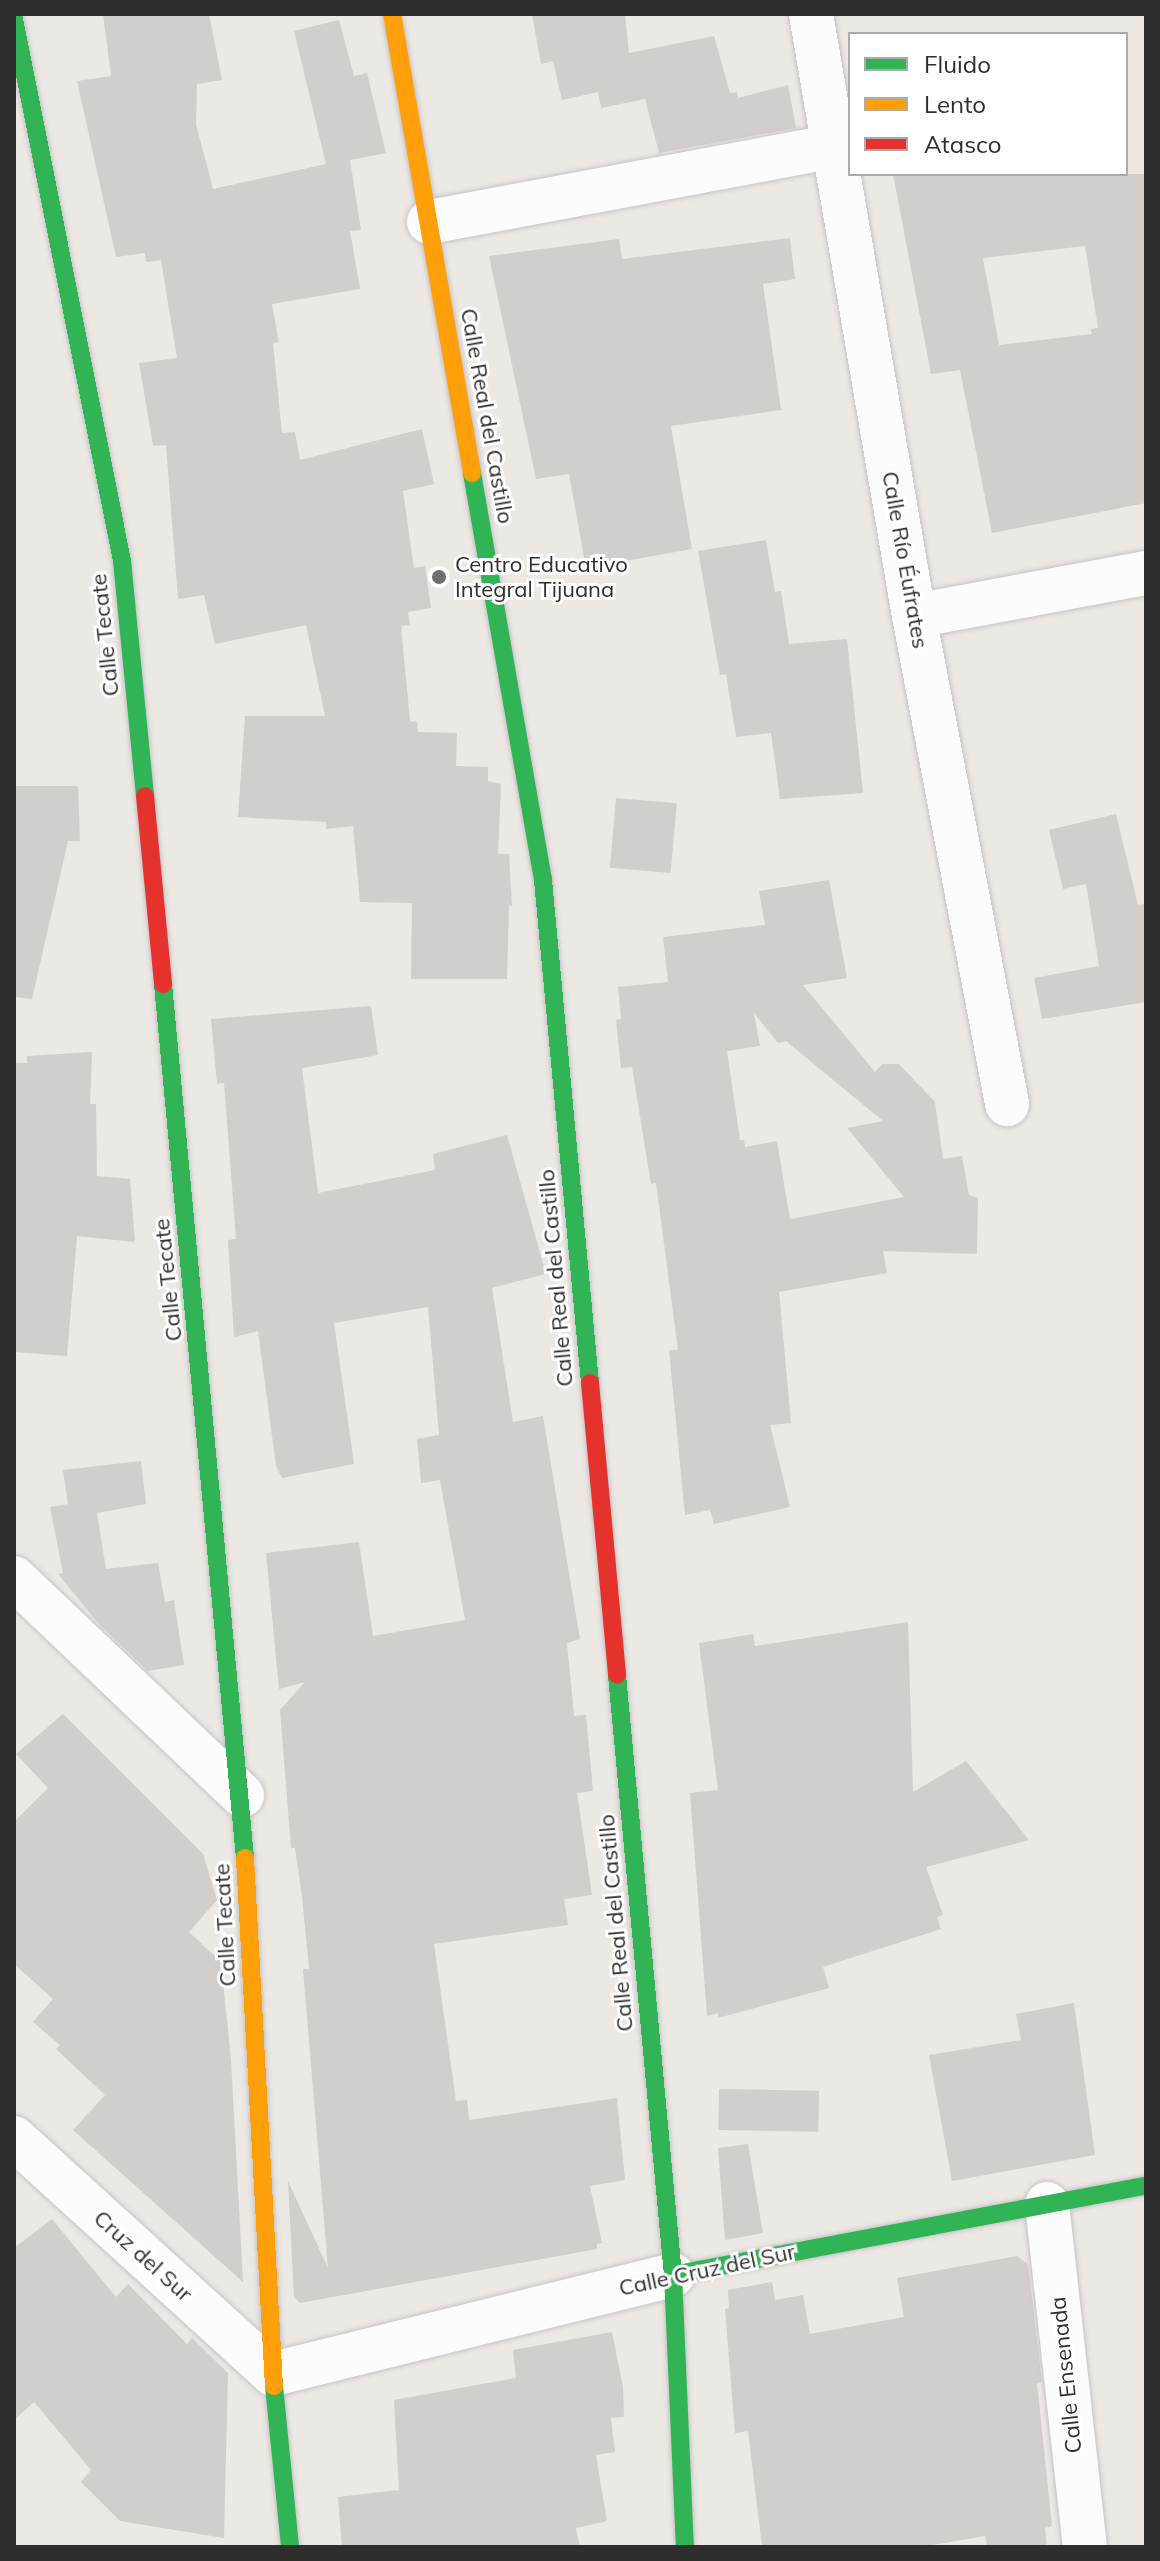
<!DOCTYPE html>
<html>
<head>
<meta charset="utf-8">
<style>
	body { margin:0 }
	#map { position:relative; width:1160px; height:2561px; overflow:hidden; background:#ece8e4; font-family:Mulish,sans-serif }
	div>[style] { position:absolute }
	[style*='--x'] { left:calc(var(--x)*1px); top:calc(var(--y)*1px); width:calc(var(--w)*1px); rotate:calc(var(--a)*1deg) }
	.building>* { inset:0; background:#d1cecb; transform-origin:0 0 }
	.roads { filter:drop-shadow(0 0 2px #c5c4c5) drop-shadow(0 0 2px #c5c4c5) }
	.street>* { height:44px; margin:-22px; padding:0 22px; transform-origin:22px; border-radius:22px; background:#fcfcfb }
	.fast>* { height:18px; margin:-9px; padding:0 9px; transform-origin:9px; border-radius:9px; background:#30b455 }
	.slow>* { height:18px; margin:-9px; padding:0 9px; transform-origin:9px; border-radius:9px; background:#ff9f0a }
	.jam>* { height:18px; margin:-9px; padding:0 9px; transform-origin:9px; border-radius:9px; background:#e5322d }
	.dots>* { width:22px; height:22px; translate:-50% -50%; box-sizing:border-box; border:4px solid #fff; border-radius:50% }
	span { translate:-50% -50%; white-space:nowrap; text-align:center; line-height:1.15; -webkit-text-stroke:6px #fff; paint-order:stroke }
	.street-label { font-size:22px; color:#2e2e2e }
	.poi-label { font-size:22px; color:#2e2e2e }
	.left { translate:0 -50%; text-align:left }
	.frame { position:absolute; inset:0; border:16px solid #2e2e2e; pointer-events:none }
	.legend { position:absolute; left:848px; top:32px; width:280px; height:144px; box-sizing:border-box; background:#fff; border:2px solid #ababab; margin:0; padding:10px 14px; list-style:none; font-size:24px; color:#2e2e2e }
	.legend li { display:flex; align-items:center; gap:16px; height:40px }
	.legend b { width:40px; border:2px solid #ababab }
</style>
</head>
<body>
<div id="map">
	<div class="building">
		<i style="clip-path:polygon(103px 14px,209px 14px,222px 80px,197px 84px,196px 124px,213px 189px,326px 164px,294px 31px,339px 20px,354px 76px,367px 73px,386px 153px,350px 160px,361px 230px,350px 231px,360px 289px,272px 304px,279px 342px,273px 343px,282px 433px,295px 432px,300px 460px,422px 429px,434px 484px,403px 491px,414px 568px,425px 566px,431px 608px,408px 612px,410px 625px,401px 626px,410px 721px,417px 722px,418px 732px,457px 733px,456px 766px,488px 767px,488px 781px,501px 784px,498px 854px,509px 854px,512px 906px,509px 905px,507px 979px,411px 979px,412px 903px,360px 902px,353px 826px,326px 829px,326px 822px,238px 817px,245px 716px,325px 716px,306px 625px,215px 644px,204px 595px,178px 599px,166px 445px,153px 446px,139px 363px,177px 358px,161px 260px,146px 262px,145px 253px,116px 257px,77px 81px,111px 76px)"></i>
		<i style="clip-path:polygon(532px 14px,625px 14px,629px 53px,714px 36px,730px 93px,737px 92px,738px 98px,788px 85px,796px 128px,659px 153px,645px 99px,601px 108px,598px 92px,562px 100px,553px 61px,541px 64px)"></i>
		<i style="clip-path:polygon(evenodd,893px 174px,1146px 174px,1146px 503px,992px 533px,960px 370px,931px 374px,893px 174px,1085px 246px,1098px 328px,1091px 329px,1092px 334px,999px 345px,983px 258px,1085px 246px)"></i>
		<i style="clip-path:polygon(790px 238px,795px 279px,763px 284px,781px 410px,671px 426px,692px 549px,586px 568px,569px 474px,536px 479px,489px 256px,619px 239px,622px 259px)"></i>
		<i style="clip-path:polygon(766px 540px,775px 592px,781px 591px,789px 644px,847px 639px,863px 793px,780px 799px,771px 733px,736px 737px,726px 674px,720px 675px,698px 551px)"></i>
		<i style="clip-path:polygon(14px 786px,78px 786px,80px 841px,68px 841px,32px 999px,14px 997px)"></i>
		<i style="left:616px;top:798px;width:61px;height:70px;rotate:5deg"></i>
		<i style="clip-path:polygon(1116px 814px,1138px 905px,1146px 903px,1146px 1002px,1042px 1019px,1034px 978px,1099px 966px,1086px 884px,1063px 889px,1049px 830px)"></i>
		<i style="clip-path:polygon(evenodd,829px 880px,847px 978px,803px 985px,875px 1072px,882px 1064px,899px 1064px,935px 1102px,943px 1159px,962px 1156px,969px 1195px,978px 1198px,977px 1254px,883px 1251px,887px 1273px,779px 1292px,791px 1423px,770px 1425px,790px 1507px,714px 1524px,710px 1510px,685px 1515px,669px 1350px,678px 1350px,656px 1183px,651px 1184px,632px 1067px,621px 1068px,616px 1020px,621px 1019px,618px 987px,668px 982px,663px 937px,765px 925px,759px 891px,829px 880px,754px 1013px,778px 1043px,786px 1041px,883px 1121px,847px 1128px,904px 1197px,790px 1219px,777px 1141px,745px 1147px,744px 1140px,740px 1140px,727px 1051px,760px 1046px,754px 1013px)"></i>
		<i style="clip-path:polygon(371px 1006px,378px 1055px,302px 1068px,318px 1193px,435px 1170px,433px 1154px,507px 1135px,546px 1274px,492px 1288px,513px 1422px,543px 1416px,580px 1639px,567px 1643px,574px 1716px,586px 1715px,593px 1791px,577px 1793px,592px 1895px,564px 1899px,568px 1925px,434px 1944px,456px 2101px,467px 2100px,469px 2120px,617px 2098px,625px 2180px,590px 2186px,602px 2243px,597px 2244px,597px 2249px,300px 2303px,294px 2297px,288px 2181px,328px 2268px,303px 1969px,309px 1969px,302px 1896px,295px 1848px,291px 1848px,280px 1710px,305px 1682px,279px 1689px,266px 1553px,359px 1542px,373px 1636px,465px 1620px,440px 1480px,421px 1483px,417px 1439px,439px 1435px,428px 1307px,334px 1323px,354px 1464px,282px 1478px,276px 1466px,258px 1331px,234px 1337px,228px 1240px,236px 1239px,224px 1083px,217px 1084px,211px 1019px)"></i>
		<i style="clip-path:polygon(92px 1052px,90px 1104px,96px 1104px,97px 1176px,130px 1179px,135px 1242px,77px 1236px,67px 1356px,14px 1352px,14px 1063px,27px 1063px,27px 1056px)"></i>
		<i style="clip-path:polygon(141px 1461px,146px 1504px,97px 1513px,106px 1569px,158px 1563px,165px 1602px,174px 1600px,184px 1665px,148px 1671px,98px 1623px,58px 1574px,63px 1573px,50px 1507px,68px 1504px,63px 1470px)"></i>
		<i style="clip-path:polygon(908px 1622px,913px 1792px,966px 1761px,1029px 1840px,926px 1867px,943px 1915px,937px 1917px,941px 1929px,823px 1967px,829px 1988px,718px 2018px,718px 2013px,707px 2016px,690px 1793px,718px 1790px,699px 1643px,753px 1634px,755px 1646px)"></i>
		<i style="clip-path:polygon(63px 1714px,203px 1854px,217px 1900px,189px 1932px,221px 1962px,231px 2060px,243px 2282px,73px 2130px,105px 2095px,56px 2049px,60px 2045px,33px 2022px,53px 1999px,14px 1964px,14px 1822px,48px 1788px,16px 1754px)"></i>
		<i style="clip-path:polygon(1074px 2003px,1095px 2155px,952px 2181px,929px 2055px,1021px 2040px,1016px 2014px)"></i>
		<i style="left:719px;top:2089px;width:100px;height:41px;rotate:1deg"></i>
		<i style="clip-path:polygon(748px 2144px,763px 2233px,725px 2240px,718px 2148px)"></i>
		<i style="clip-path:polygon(52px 2219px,116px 2297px,128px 2284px,187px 2344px,192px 2338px,228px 2373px,224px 2538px,120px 2521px,81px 2482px,91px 2470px,34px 2402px,14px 2420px,14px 2248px)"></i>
		<i style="clip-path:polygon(1017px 2256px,1028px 2264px,1042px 2382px,1037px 2383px,1052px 2526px,1045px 2528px,1047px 2547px,987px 2547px,985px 2536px,921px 2547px,762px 2547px,748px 2431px,735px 2433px,725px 2309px,729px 2308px,728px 2290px,772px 2282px,775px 2300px,803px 2295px,810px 2334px,904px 2317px,897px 2278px)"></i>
		<i style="clip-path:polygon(612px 2332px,623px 2387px,624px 2417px,611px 2418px,615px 2452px,596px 2455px,607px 2521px,576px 2528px,580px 2547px,342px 2547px,338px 2497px,399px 2490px,394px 2400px,516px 2378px,513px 2350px)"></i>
	</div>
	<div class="roads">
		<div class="street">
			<i style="--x:811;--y:14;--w:611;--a:80.29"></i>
			<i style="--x:914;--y:616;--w:497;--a:79.2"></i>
			<i style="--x:429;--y:222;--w:412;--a:-10.6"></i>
			<i style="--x:914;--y:616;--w:236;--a:-10.5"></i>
			<i style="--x:14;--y:1578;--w:315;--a:43.6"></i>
			<i style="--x:14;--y:2138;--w:350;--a:42.3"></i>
			<i style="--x:273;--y:2374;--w:412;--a:-13.9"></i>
			<i style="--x:1047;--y:2204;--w:345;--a:83.7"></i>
		</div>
		<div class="fast">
			<i style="--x:14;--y:19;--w:553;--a:78.73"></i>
			<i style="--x:122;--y:561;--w:236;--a:84.4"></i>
			<i style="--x:472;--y:473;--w:413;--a:80.1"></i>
			<i style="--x:543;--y:880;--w:505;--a:84.66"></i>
			<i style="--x:163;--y:984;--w:878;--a:84.64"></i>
			<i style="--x:617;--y:1675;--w:603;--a:84.67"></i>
			<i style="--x:673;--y:2275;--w:272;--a:87.5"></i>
			<i style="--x:673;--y:2275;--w:481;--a:-10.7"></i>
			<i style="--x:274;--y:2386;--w:162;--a:84.3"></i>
		</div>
		<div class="slow">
			<i style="--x:392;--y:14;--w:466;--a:80.1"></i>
			<i style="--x:245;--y:1858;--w:529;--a:86.86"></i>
		</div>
		<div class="jam">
			<i style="--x:145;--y:796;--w:189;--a:84.5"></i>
			<i style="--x:590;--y:1383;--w:293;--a:84.7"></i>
		</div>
	</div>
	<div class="dots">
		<i style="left:439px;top:577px;background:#706f6e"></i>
	</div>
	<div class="street-label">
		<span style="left:487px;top:416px;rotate:80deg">Calle Real del Castillo</span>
		<span style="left:905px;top:560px;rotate:80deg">Calle Río Éufrates</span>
		<span style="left:105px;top:635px;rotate:-96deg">Calle Tecate</span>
		<span style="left:556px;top:1278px;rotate:-95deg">Calle Real del Castillo</span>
		<span style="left:168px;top:1280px;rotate:-96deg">Calle Tecate</span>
		<span style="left:616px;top:1923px;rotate:-95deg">Calle Real del Castillo</span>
		<span style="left:225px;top:1925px;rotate:-93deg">Calle Tecate</span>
		<span style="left:143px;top:2256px;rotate:42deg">Cruz del Sur</span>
		<span style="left:707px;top:2270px;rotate:-12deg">Calle Cruz del Sur</span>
		<span style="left:1066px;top:2375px;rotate:-96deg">Calle Ensenada</span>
	</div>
	<div class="poi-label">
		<span class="left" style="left:455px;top:577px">Centro Educativo<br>Integral Tijuana</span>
	</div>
	<div class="frame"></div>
	<ul class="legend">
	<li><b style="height:10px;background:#30b455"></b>Fluido</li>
	<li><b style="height:10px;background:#ff9f0a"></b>Lento</li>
	<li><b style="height:10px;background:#e5322d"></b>Atasco</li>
	</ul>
</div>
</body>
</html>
